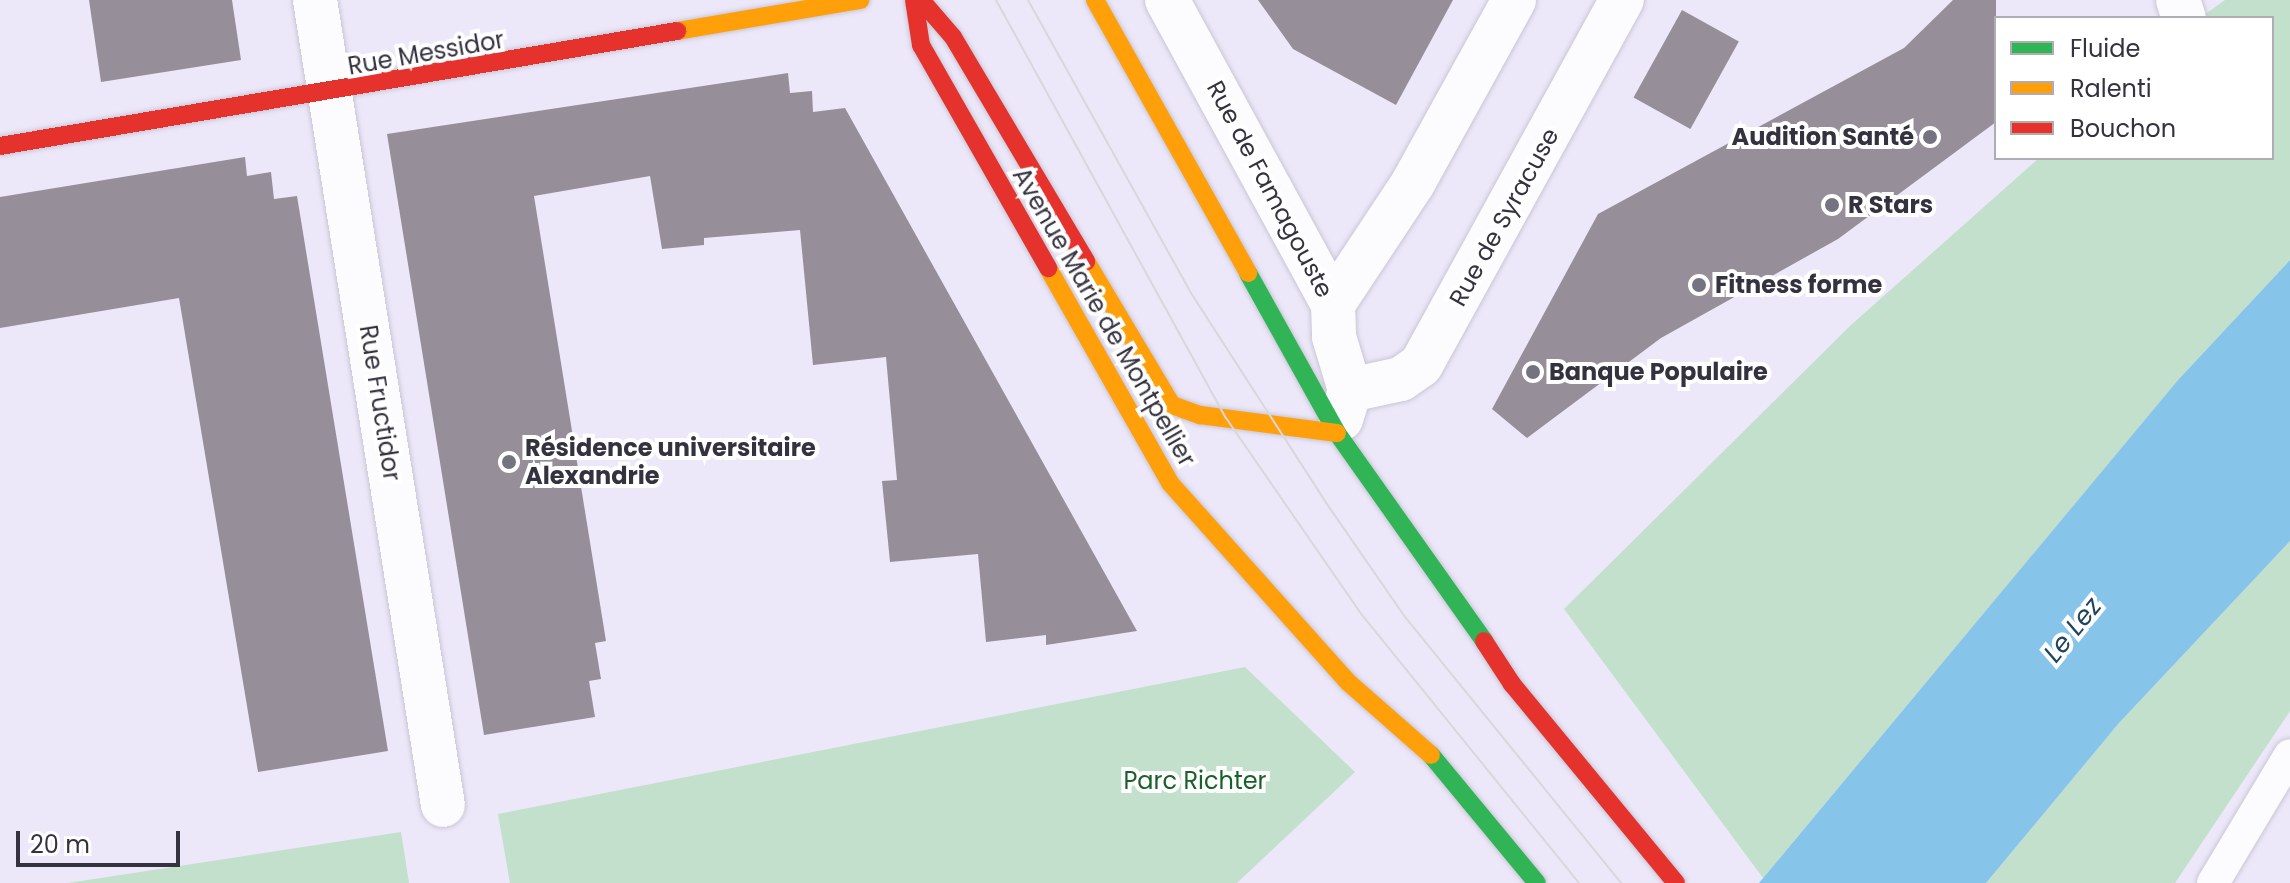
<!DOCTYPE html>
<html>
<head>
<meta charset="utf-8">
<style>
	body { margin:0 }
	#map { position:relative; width:2290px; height:883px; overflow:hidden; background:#ece8f9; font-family:Poppins,sans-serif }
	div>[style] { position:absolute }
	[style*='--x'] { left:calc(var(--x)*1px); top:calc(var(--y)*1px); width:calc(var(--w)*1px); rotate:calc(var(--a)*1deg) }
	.green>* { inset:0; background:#c2e0cb }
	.water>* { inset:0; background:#86c4ea }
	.building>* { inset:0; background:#968f9a; transform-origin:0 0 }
	.roads { filter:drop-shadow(0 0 2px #c9c6d5) drop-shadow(0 0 2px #c9c6d5) }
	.lane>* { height:32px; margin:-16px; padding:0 16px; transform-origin:16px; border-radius:16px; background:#fcfcfe }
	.street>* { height:44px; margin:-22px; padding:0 22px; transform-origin:22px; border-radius:22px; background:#fcfcfe }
	.fast>* { height:18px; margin:-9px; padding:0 9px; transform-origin:9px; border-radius:9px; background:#30b455 }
	.slow>* { height:18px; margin:-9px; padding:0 9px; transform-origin:9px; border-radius:9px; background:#ff9f0a }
	.jam>* { height:18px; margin:-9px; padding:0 9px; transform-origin:9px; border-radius:9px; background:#e5322d }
	.tram>* { height:2px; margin:-1px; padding:0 1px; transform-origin:1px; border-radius:1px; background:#d8d7dc }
	.dots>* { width:22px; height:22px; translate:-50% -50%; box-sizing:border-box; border:4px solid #fff; border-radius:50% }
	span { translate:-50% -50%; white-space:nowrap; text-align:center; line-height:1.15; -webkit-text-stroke:8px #fff; paint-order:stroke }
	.street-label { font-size:24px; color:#353240 }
	.poi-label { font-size:24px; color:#353240; font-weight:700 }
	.right { translate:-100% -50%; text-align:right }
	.left { translate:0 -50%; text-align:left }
	.park-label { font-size:24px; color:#196029 }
	.water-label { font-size:26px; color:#1e4559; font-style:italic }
	.legend { position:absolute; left:1994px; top:16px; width:280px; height:144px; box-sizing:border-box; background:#fff; border:2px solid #aeadb3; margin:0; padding:10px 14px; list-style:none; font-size:24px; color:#353240 }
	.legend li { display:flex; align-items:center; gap:16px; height:40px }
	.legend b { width:40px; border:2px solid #aeadb3 }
	.scale { position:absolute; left:16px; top:831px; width:164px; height:36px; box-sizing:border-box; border:4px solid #353240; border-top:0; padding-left:10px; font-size:24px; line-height:28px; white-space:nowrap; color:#353240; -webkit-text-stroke:6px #fff; paint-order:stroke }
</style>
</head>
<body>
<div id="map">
	<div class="green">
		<i style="clip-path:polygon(2225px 0,2290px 0,2290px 260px,2178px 380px,1763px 878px,1564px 609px,1851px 325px,2039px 158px,2272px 158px,2272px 18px,2200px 18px)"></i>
		<i style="clip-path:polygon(2290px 541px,2290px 711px,2175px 883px,1986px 883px,2119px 723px)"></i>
		<i style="clip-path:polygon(1245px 667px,1355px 772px,1237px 883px,510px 883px,498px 814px)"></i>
		<i style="clip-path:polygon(401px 832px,409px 883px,68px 883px)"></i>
	</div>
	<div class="water">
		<i style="clip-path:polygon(2290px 260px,2290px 541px,2119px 723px,1986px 883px,1759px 883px,2178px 380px)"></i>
	</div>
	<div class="building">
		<i style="clip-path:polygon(89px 0,232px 0,241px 60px,101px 82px)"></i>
		<i style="clip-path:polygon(1258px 0,1453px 0,1396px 105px,1293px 49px)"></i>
		<i style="clip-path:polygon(1953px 0,1996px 0,1996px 122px,1838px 239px,1661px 338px,1527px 438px,1492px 409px,1598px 214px,1904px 48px)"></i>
		<i style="left:1682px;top:10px;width:65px;height:100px;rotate:29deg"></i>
		<i style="clip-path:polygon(788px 73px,790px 93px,812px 91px,813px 112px,845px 108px,1137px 631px,1046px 645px,1046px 635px,986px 642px,978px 554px,890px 562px,882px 481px,897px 480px,886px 357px,813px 365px,800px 230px,704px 238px,704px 245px,662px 249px,650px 176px,534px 196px,606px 641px,595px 643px,601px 679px,589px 681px,595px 717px,484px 735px,387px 134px)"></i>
		<i style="clip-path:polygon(245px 157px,247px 176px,271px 172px,274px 199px,297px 196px,388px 751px,258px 772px,179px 298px,0 328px,0 197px)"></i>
	</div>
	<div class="roads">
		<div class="lane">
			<i style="--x:2213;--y:883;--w:149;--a:-59"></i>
		</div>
		<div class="street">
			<i style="--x:315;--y:0;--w:815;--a:80.97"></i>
			<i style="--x:1167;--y:0;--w:346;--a:61.4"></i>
			<i style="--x:1333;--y:304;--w:33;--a:88"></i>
			<i style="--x:1334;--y:337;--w:55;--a:73.2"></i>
			<i style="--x:1350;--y:390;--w:30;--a:107"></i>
			<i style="--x:2178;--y:0;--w:19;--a:72"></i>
			<i style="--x:1333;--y:304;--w:145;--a:-56.5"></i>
			<i style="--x:1413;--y:183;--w:209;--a:-61.1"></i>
			<i style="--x:1350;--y:390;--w:52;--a:-12.2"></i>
			<i style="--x:1401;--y:379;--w:24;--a:-35"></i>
			<i style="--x:1421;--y:365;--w:417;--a:-61.2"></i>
		</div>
		<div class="fast">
			<i style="--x:1248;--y:273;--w:183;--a:60.9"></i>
			<i style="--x:1337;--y:433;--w:255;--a:54.7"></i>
			<i style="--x:1431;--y:755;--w:166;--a:50.4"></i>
		</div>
		<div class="slow">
			<i style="--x:1095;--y:0;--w:313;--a:60.7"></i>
			<i style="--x:677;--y:31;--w:186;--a:-9.6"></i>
			<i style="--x:1086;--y:261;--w:168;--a:59.2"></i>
			<i style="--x:1172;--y:405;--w:30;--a:20"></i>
			<i style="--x:1200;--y:415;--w:138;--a:7.5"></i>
			<i style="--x:1048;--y:268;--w:247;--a:60.4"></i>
			<i style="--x:1170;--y:483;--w:268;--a:48.2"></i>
			<i style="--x:1349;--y:683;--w:109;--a:41.3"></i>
		</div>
		<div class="jam">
			<i style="--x:914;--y:0;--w:46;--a:81.2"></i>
			<i style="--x:921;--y:45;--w:257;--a:60.3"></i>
			<i style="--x:921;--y:0;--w:49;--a:49.1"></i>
			<i style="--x:953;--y:37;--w:261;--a:59.3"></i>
			<i style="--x:0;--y:146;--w:687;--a:-9.64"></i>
			<i style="--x:1484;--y:641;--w:51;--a:56.9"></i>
			<i style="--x:1512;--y:684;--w:258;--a:50.5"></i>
		</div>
	</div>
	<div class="tram">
		<i style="--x:996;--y:0;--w:477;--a:61.2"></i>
		<i style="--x:1226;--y:418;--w:239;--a:55.4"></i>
		<i style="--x:1362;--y:615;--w:345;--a:51"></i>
		<i style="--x:1028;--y:0;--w:335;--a:60.9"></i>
		<i style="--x:1191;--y:293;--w:258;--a:57.2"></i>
		<i style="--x:1331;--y:510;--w:130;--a:55.3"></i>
		<i style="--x:1405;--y:617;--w:343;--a:50.9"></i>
	</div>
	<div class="dots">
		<i style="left:1930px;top:137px;background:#757281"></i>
		<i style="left:1832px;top:205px;background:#757281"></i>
		<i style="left:1699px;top:285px;background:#757281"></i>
		<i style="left:1533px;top:372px;background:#757281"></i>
		<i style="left:509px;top:462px;background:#757281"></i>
	</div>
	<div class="street-label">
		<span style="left:426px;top:53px;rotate:-10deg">Rue Messidor</span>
		<span style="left:1270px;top:189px;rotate:62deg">Rue de Famagouste</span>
		<span style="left:1504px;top:217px;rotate:-61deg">Rue de Syracuse</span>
		<span style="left:1104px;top:317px;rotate:60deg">Avenue Marie de Montpellier</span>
		<span style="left:380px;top:403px;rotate:81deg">Rue Fructidor</span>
	</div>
	<div class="poi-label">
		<span class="right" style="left:1914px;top:137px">Audition Santé</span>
		<span class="left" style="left:1848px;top:205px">R Stars</span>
		<span class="left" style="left:1715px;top:285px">Fitness forme</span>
		<span class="left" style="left:1549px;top:372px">Banque Populaire</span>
		<span class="left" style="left:525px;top:462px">Résidence universitaire<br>Alexandrie</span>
	</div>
	<div class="park-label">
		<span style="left:1195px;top:781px">Parc Richter</span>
	</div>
	<div class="water-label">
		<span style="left:2073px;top:630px;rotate:-51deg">Le Lez</span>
	</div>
	<ul class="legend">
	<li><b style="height:10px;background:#30b455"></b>Fluide</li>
	<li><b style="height:10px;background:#ff9f0a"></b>Ralenti</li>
	<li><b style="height:10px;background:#e5322d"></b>Bouchon</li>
	</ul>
	<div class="scale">20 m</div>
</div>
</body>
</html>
